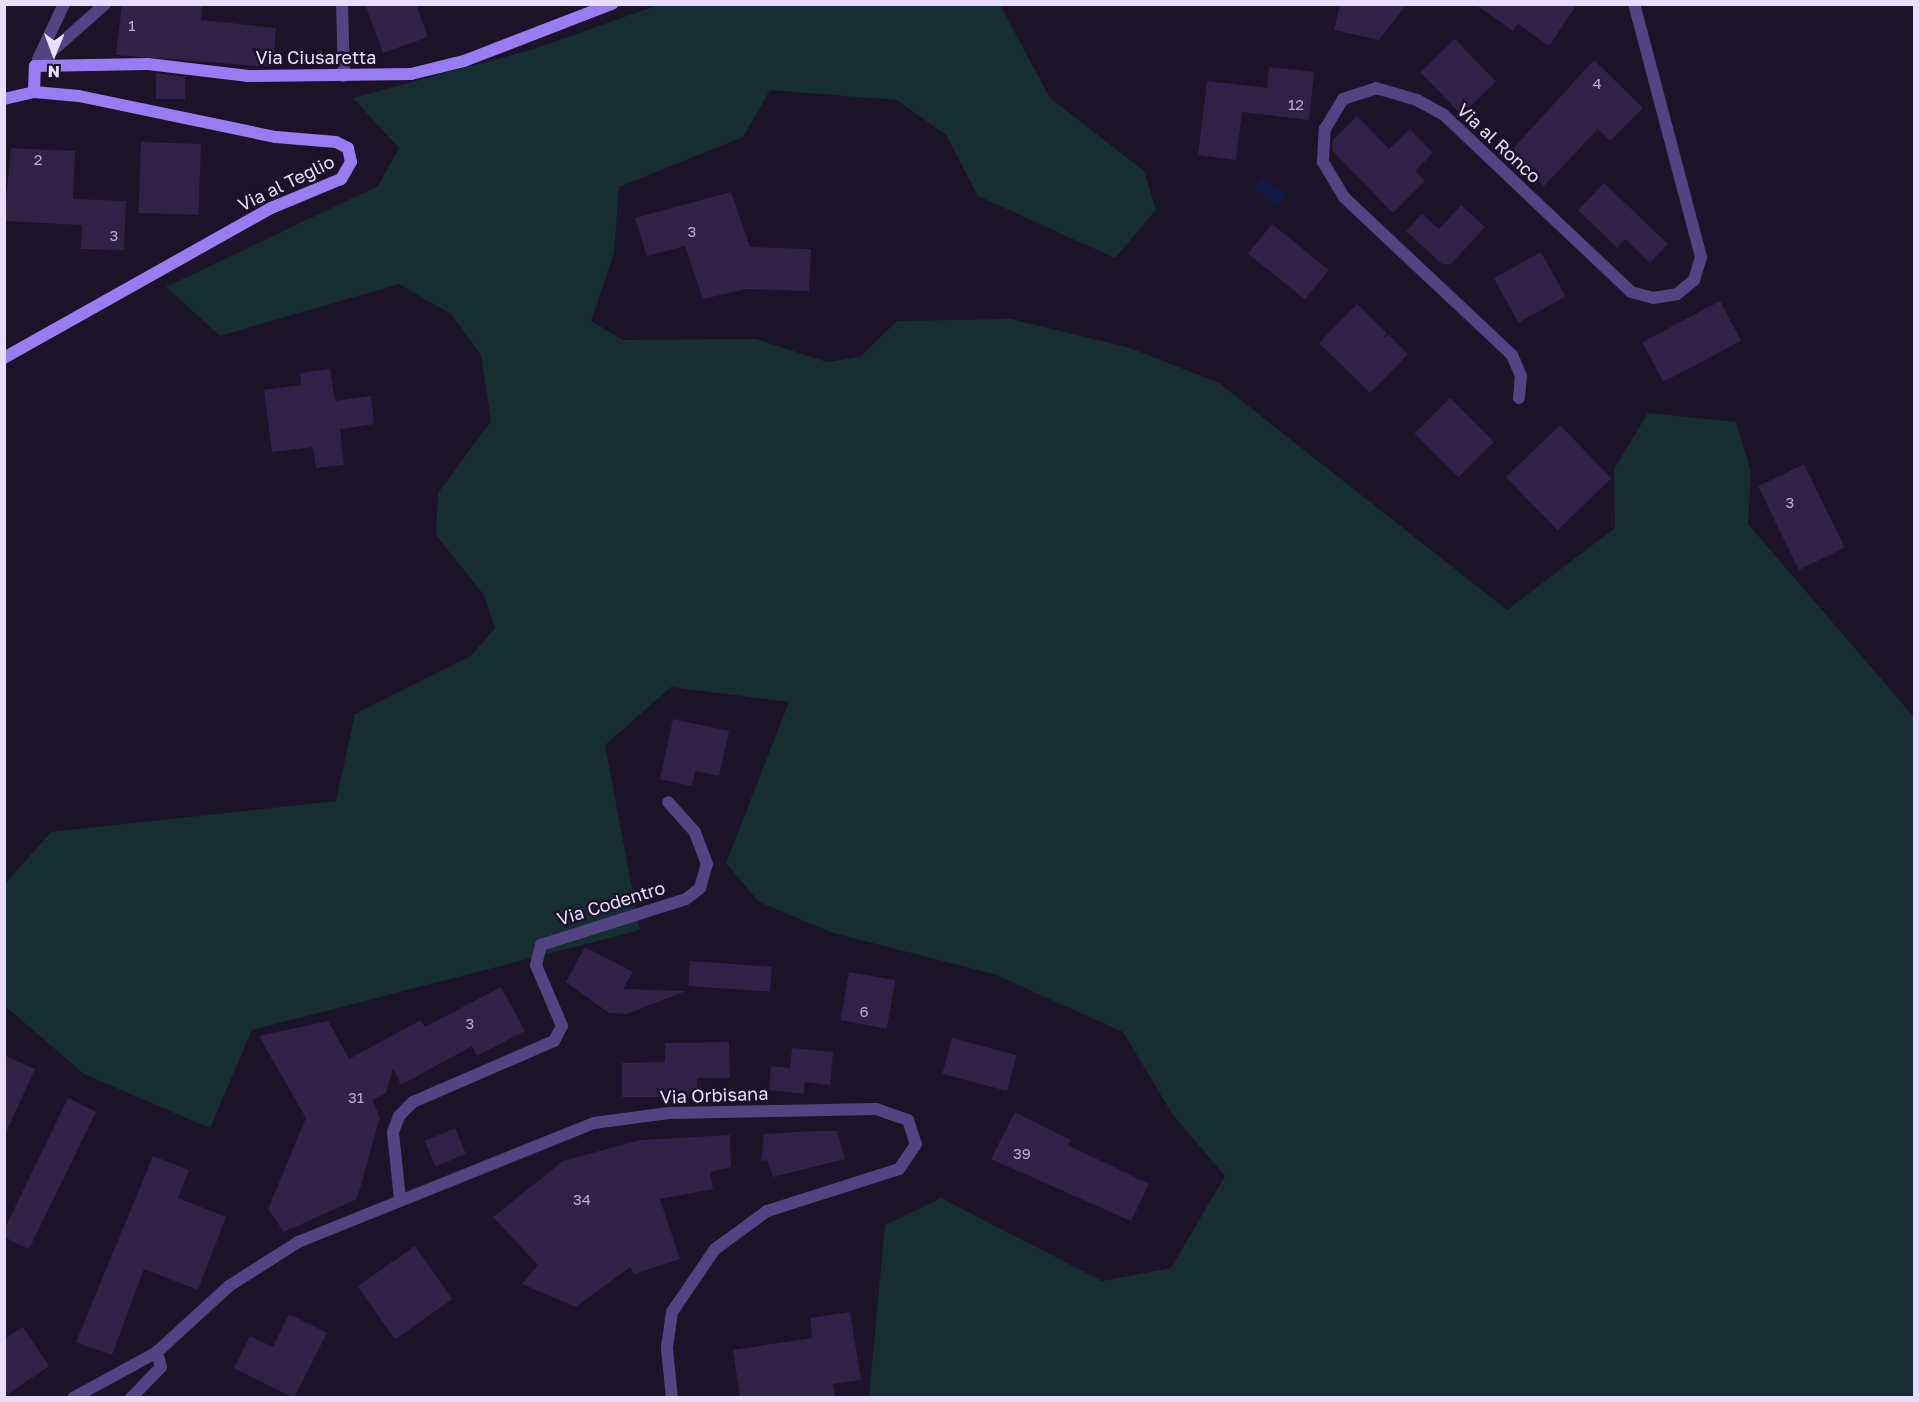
<!DOCTYPE html>
<html>
<head>
<meta charset="utf-8">
<style>
	body { margin:0 }
	#map { position:relative; width:1919px; height:1402px; overflow:hidden; background:#1b1328; font-family:"Golos Text",sans-serif }
	div>[style] { position:absolute }
	[style*='--x'] { left:calc(var(--x)*1px); top:calc(var(--y)*1px); width:calc(var(--w)*1px); rotate:calc(var(--a)*1deg) }
	.green>* { inset:0; background:#162d31 }
	.water>* { inset:0; background:#101843; transform-origin:0 0 }
	.building>* { inset:0; background:#302147; transform-origin:0 0 }
	.street>* { height:12px; margin:-6px; padding:0 6px; transform-origin:6px; border-radius:6px; background:#524382 }
	.secondary>* { height:12px; margin:-6px; padding:0 6px; transform-origin:6px; border-radius:6px; background:#987df2 }
	span { translate:-50% -50%; white-space:nowrap; text-align:center; line-height:1.15; -webkit-text-stroke:5px #1b1328; paint-order:stroke }
	.number-label { font-size:15px; color:#b9aecf }
	.number-label span { -webkit-text-stroke-width:0 }
	.street-label { font-size:18px; color:#e7ddfc }
	.frame { position:absolute; inset:0; border:6px solid #e7ddfc; pointer-events:none }
	.north { position:absolute; left:24px; top:24px; width:60px; height:60px; -webkit-text-stroke:4px #1b1328; paint-order:stroke; rotate:181deg; font-size:16px; font-weight:700; line-height:24px; text-align:center; color:#e7ddfc }
	.north::after { content:''; display:block; margin:auto; width:21px; height:27px; background:#e7ddfc; clip-path:polygon(50% 0,100% 100%,50% 72%,0 100%) }
</style>
</head>
<body>
<div id="map">
	<div class="green">
		<i style="clip-path:polygon(658px 5px,1000px 5px,1050px 98px,1144px 171px,1156px 210px,1115px 258px,978px 196px,946px 135px,897px 100px,770px 90px,743px 137px,619px 187px,614px 253px,591px 321px,623px 340px,756px 339px,827px 362px,860px 357px,897px 321px,1011px 319px,1130px 348px,1219px 383px,1507px 610px,1615px 528px,1614px 469px,1648px 413px,1736px 422px,1751px 472px,1748px 524px,1914px 717px,1914px 1397px,869px 1397px,885px 1225px,941px 1198px,1102px 1281px,1171px 1268px,1225px 1176px,1173px 1115px,1123px 1032px,994px 974px,833px 933px,759px 902px,726px 863px,789px 702px,671px 687px,605px 745px,640px 930px,252px 1030px,210px 1128px,84px 1074px,5px 1006px,5px 884px,51px 832px,336px 801px,355px 714px,471px 656px,495px 628px,484px 595px,436px 535px,438px 493px,491px 421px,481px 355px,451px 314px,399px 284px,220px 336px,166px 287px,378px 186px,399px 148px,353px 98px,534px 49px)"></i>
	</div>
	<div class="water">
		<i style="left:1262px;top:178px;width:29px;height:14px;rotate:34deg"></i>
	</div>
	<div class="building">
		<i style="clip-path:polygon(122px 4px,203px 4px,201px 20px,276px 28px,273px 67px,116px 55px)"></i>
		<i style="clip-path:polygon(365px 4px,416px 4px,428px 37px,383px 53px)"></i>
		<i style="clip-path:polygon(1340px 4px,1407px 4px,1379px 40px,1334px 30px)"></i>
		<i style="clip-path:polygon(1475px 4px,1577px 4px,1549px 46px,1518px 24px,1513px 31px)"></i>
		<i style="left:1455px;top:39px;width:59px;height:48px;rotate:46deg"></i>
		<i style="clip-path:polygon(1594px 60px,1643px 108px,1610px 141px,1598px 129px,1544px 186px,1509px 153px)"></i>
		<i style="clip-path:polygon(1269px 67px,1314px 72px,1309px 120px,1242px 112px,1236px 160px,1198px 155px,1207px 81px,1267px 88px)"></i>
		<i style="clip-path:polygon(156px 73px,185px 77px,185px 99px,156px 99px)"></i>
		<i style="clip-path:polygon(1357px 116px,1389px 149px,1410px 129px,1433px 153px,1415px 171px,1425px 181px,1393px 213px,1332px 150px,1333px 140px)"></i>
		<i style="left:141px;top:142px;width:60px;height:71px;rotate:2deg"></i>
		<i style="clip-path:polygon(11px 148px,75px 151px,73px 199px,126px 201px,124px 250px,81px 249px,82px 225px,4px 221px)"></i>
		<i style="clip-path:polygon(1604px 183px,1668px 244px,1650px 263px,1625px 239px,1617px 248px,1578px 210px)"></i>
		<i style="clip-path:polygon(731px 192px,750px 247px,811px 249px,809px 291px,746px 289px,703px 299px,685px 246px,647px 256px,635px 218px)"></i>
		<i style="clip-path:polygon(1461px 205px,1485px 227px,1451px 264px,1442px 264px,1406px 231px,1422px 214px,1439px 229px)"></i>
		<i style="left:1272px;top:224px;width:73px;height:38px;rotate:39deg"></i>
		<i style="left:1541px;top:252px;width:51px;height:54px;rotate:61deg"></i>
		<i style="left:1720px;top:301px;width:45px;height:88px;rotate:62deg"></i>
		<i style="clip-path:polygon(1357px 304px,1387px 333px,1383px 338px,1389px 335px,1408px 354px,1370px 393px,1319px 343px)"></i>
		<i style="clip-path:polygon(330px 369px,335px 401px,371px 396px,374px 424px,340px 429px,344px 465px,316px 468px,313px 447px,272px 452px,264px 390px,301px 385px,300px 373px)"></i>
		<i style="left:1450px;top:398px;width:62px;height:50px;rotate:45deg"></i>
		<i style="left:1560px;top:425px;width:74px;height:75px;rotate:46deg"></i>
		<i style="left:1804px;top:464px;width:93px;height:51px;rotate:64deg"></i>
		<i style="clip-path:polygon(673px 719px,729px 731px,719px 776px,695px 771px,692px 786px,660px 779px)"></i>
		<i style="clip-path:polygon(585px 947px,633px 972px,623px 989px,686px 991px,627px 1014px,609px 1013px,566px 982px)"></i>
		<i style="left:690px;top:961px;width:82px;height:25px;rotate:4deg"></i>
		<i style="left:849px;top:972px;width:47px;height:49px;rotate:10deg"></i>
		<i style="clip-path:polygon(501px 987px,525px 1031px,477px 1056px,472px 1046px,401px 1085px,393px 1068px,386px 1093px,372px 1100px,380px 1117px,357px 1199px,284px 1232px,268px 1209px,306px 1118px,259px 1036px,328px 1021px,349px 1059px,421px 1020px,425px 1027px)"></i>
		<i style="left:952px;top:1038px;width:67px;height:37px;rotate:15deg"></i>
		<i style="clip-path:polygon(729px 1042px,730px 1078px,697px 1078px,697px 1097px,622px 1097px,622px 1063px,665px 1062px,665px 1043px)"></i>
		<i style="clip-path:polygon(792px 1048px,833px 1052px,830px 1085px,805px 1082px,804px 1094px,769px 1090px,771px 1066px,790px 1068px)"></i>
		<i style="clip-path:polygon(4px 1055px,35px 1069px,4px 1137px)"></i>
		<i style="clip-path:polygon(68px 1098px,96px 1112px,29px 1249px,4px 1237px,4px 1230px)"></i>
		<i style="clip-path:polygon(1015px 1112px,1071px 1140px,1068px 1145px,1149px 1184px,1131px 1221px,991px 1159px)"></i>
		<i style="left:455px;top:1128px;width:28px;height:33px;rotate:67deg"></i>
		<i style="clip-path:polygon(815px 1131px,837px 1131px,845px 1159px,773px 1177px,767px 1160px,761px 1161px,764px 1134px)"></i>
		<i style="clip-path:polygon(730px 1135px,731px 1167px,710px 1172px,713px 1189px,660px 1199px,680px 1259px,634px 1274px,630px 1267px,576px 1307px,522px 1284px,538px 1265px,493px 1217px,563px 1161px,640px 1140px)"></i>
		<i style="clip-path:polygon(153px 1156px,189px 1170px,178px 1198px,226px 1217px,198px 1290px,144px 1269px,112px 1355px,76px 1342px)"></i>
		<i style="left:415px;top:1246px;width:65px;height:70px;rotate:55deg"></i>
		<i style="clip-path:polygon(850px 1312px,861px 1380px,833px 1384px,835px 1398px,740px 1398px,733px 1350px,812px 1338px,810px 1318px)"></i>
		<i style="clip-path:polygon(289px 1314px,327px 1333px,294px 1398px,234px 1368px,250px 1336px,273px 1347px)"></i>
		<i style="clip-path:polygon(23px 1327px,49px 1366px,4px 1397px,4px 1339px)"></i>
	</div>
	<div class="street">
		<i style="--x:342;--y:4;--w:72;--a:88.4"></i>
		<i style="--x:38;--y:59;--w:61;--a:-64.7"></i>
		<i style="--x:35;--y:66;--w:94;--a:-41.5"></i>
		<i style="--x:1519;--y:398;--w:22;--a:-85"></i>
		<i style="--x:1521;--y:376;--w:23;--a:-113"></i>
		<i style="--x:1512;--y:355;--w:231;--a:-136.8"></i>
		<i style="--x:1344;--y:197;--w:41;--a:-121"></i>
		<i style="--x:1323;--y:162;--w:33;--a:-87"></i>
		<i style="--x:1325;--y:129;--w:35;--a:-59"></i>
		<i style="--x:1343;--y:99;--w:35;--a:-18"></i>
		<i style="--x:1376;--y:88;--w:43;--a:16.3"></i>
		<i style="--x:1417;--y:100;--w:31;--a:29"></i>
		<i style="--x:1444;--y:115;--w:257;--a:43.4"></i>
		<i style="--x:1631;--y:292;--w:23;--a:15"></i>
		<i style="--x:1653;--y:298;--w:24;--a:-9"></i>
		<i style="--x:1677;--y:294;--w:22;--a:-39"></i>
		<i style="--x:1694;--y:280;--w:24;--a:-73"></i>
		<i style="--x:1701;--y:257;--w:262;--a:-104.8"></i>
		<i style="--x:400;--y:1199;--w:67;--a:-96"></i>
		<i style="--x:393;--y:1132;--w:17;--a:-69"></i>
		<i style="--x:399;--y:1116;--w:20;--a:-45"></i>
		<i style="--x:413;--y:1102;--w:154;--a:-23.4"></i>
		<i style="--x:554;--y:1041;--w:17;--a:-62"></i>
		<i style="--x:562;--y:1026;--w:66;--a:-113.1"></i>
		<i style="--x:536;--y:965;--w:21;--a:-76"></i>
		<i style="--x:541;--y:945;--w:152;--a:-17.6"></i>
		<i style="--x:686;--y:899;--w:18;--a:-38"></i>
		<i style="--x:700;--y:888;--w:25;--a:-74"></i>
		<i style="--x:707;--y:864;--w:34;--a:-111"></i>
		<i style="--x:695;--y:832;--w:40;--a:-132"></i>
		<i style="--x:73;--y:1398;--w:96;--a:-28.7"></i>
		<i style="--x:157;--y:1352;--w:98;--a:-42.5"></i>
		<i style="--x:229;--y:1286;--w:82;--a:-32.5"></i>
		<i style="--x:298;--y:1242;--w:319;--a:-21.9"></i>
		<i style="--x:594;--y:1123;--w:75;--a:-7.7"></i>
		<i style="--x:668;--y:1113;--w:208;--a:-1.1"></i>
		<i style="--x:876;--y:1109;--w:34;--a:19"></i>
		<i style="--x:908;--y:1120;--w:25;--a:72"></i>
		<i style="--x:916;--y:1144;--w:30;--a:124"></i>
		<i style="--x:899;--y:1169;--w:139;--a:162.3"></i>
		<i style="--x:767;--y:1211;--w:64;--a:143.8"></i>
		<i style="--x:715;--y:1249;--w:76;--a:124.3"></i>
		<i style="--x:672;--y:1312;--w:37;--a:98"></i>
		<i style="--x:667;--y:1349;--w:49;--a:84.2"></i>
		<i style="--x:131;--y:1398;--w:43;--a:-45.9"></i>
		<i style="--x:161;--y:1367;--w:16;--a:-105"></i>
	</div>
	<div class="secondary">
		<i style="--x:34;--y:92;--w:26;--a:-88"></i>
		<i style="--x:35;--y:66;--w:113;--a:-1"></i>
		<i style="--x:148;--y:64;--w:101;--a:6.8"></i>
		<i style="--x:248;--y:76;--w:163;--a:-0.7"></i>
		<i style="--x:411;--y:74;--w:55;--a:-13.8"></i>
		<i style="--x:464;--y:61;--w:159;--a:-21.1"></i>
		<i style="--x:4;--y:99;--w:31;--a:-13"></i>
		<i style="--x:34;--y:92;--w:45;--a:5.1"></i>
		<i style="--x:79;--y:96;--w:201;--a:11.8"></i>
		<i style="--x:276;--y:137;--w:60;--a:4.8"></i>
		<i style="--x:336;--y:142;--w:13;--a:27"></i>
		<i style="--x:348;--y:148;--w:14;--a:78"></i>
		<i style="--x:351;--y:162;--w:20;--a:120"></i>
		<i style="--x:341;--y:179;--w:76;--a:157.5"></i>
		<i style="--x:271;--y:208;--w:306;--a:150.7"></i>
	</div>
	<div class="number-label">
		<span style="left:132px;top:26px">1</span>
		<span style="left:1597px;top:84px">4</span>
		<span style="left:1296px;top:105px">12</span>
		<span style="left:38px;top:160px">2</span>
		<span style="left:692px;top:232px">3</span>
		<span style="left:114px;top:236px">3</span>
		<span style="left:1790px;top:503px">3</span>
		<span style="left:864px;top:1012px">6</span>
		<span style="left:470px;top:1024px">3</span>
		<span style="left:356px;top:1098px">31</span>
		<span style="left:1022px;top:1154px">39</span>
		<span style="left:582px;top:1200px">34</span>
	</div>
	<div class="street-label">
		<span style="left:316px;top:57px">Via Ciusaretta</span>
		<span style="left:1499px;top:143px;rotate:43deg">Via al Ronco</span>
		<span style="left:286px;top:183px;rotate:-26deg">Via al Teglio</span>
		<span style="left:611px;top:903px;rotate:-17deg">Via Codentro</span>
		<span style="left:714px;top:1095px;rotate:-2deg">Via Orbisana</span>
	</div>
	<div class="frame"></div>
	<div class="north">N</div>
</div>
</body>
</html>
